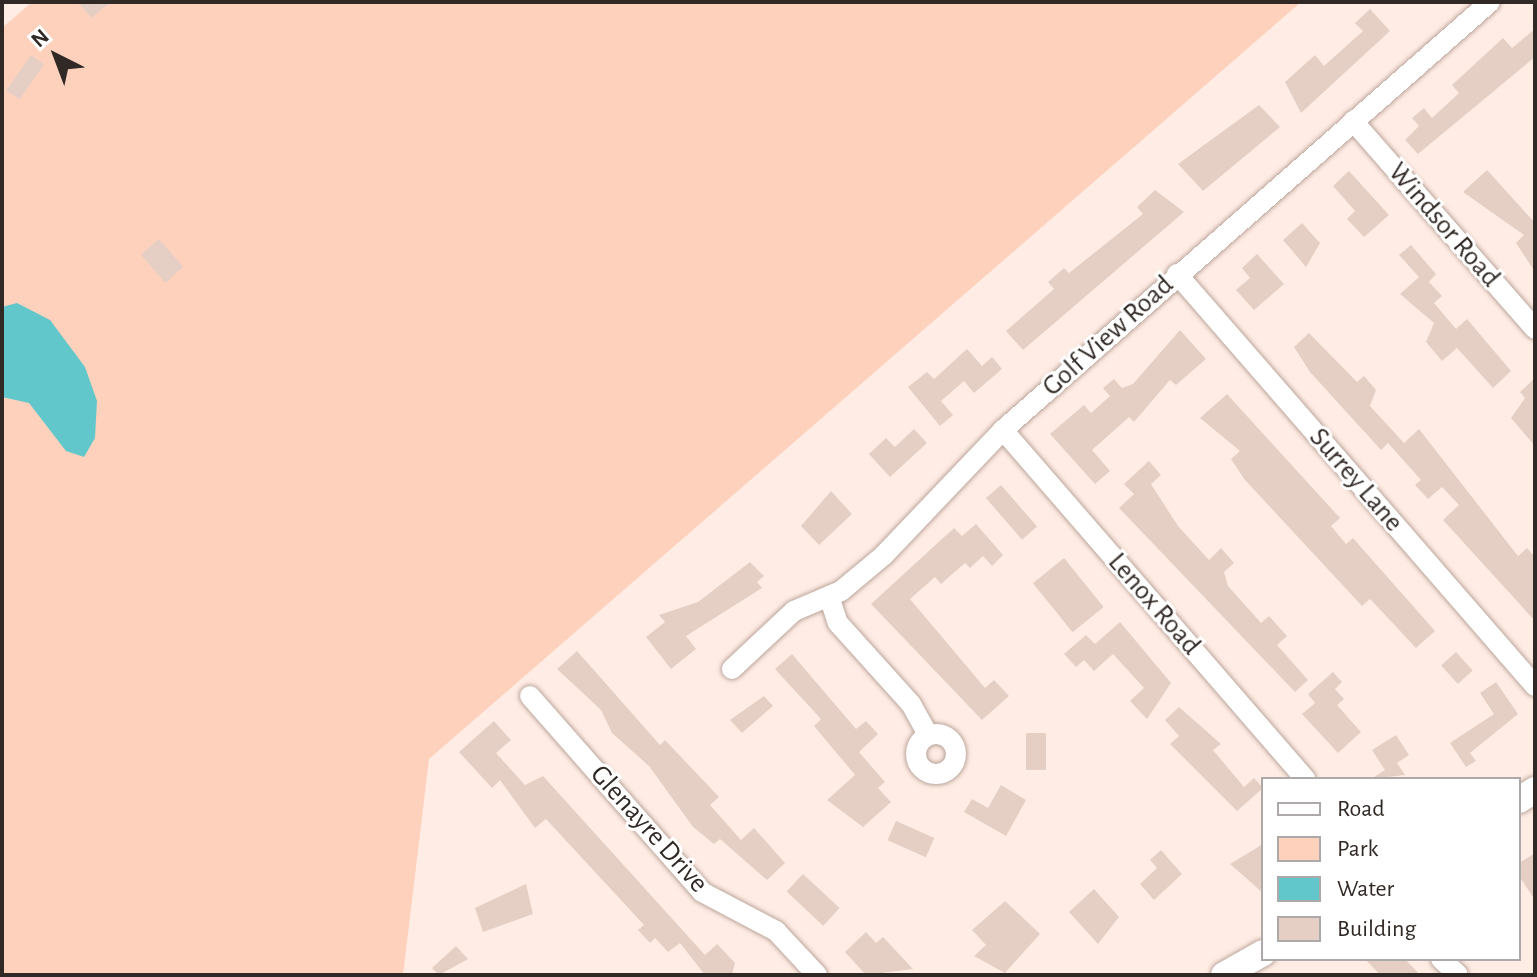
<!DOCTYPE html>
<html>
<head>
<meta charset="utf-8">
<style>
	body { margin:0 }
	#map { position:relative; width:1537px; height:977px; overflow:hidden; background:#ffece4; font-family:"Alegreya Sans",sans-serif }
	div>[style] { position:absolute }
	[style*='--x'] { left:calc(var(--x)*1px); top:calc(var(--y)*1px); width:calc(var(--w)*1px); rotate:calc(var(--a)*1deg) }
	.green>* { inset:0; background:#fed1bd }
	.water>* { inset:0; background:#62c7ca }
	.building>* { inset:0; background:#e5cfc5; transform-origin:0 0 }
	.roads { filter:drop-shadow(0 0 2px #bba69c) drop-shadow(0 0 2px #bba69c) }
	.minor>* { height:20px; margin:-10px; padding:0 10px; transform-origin:10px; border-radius:10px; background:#fff }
	.minor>.ring { margin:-10px; padding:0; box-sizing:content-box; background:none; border:20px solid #fff; border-radius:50% }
	.major>* { height:26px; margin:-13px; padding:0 13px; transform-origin:13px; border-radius:13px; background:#fff }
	span { translate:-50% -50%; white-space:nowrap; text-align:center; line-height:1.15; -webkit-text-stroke:6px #fff; paint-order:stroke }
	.street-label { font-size:28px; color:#312925 }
	.frame { position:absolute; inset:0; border:4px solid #312925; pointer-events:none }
	.legend { position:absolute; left:1261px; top:777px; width:260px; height:184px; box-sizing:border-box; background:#fff; border:2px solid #ada9a8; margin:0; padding:10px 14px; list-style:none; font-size:24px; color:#312925 }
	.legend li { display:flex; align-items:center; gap:16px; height:40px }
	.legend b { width:40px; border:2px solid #ada9a8 }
	.north { position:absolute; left:16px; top:16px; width:80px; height:80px; -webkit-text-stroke:6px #fff; paint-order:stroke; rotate:318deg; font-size:22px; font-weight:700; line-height:32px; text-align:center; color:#312925 }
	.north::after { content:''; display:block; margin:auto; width:28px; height:36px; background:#312925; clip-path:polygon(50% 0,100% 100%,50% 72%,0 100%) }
</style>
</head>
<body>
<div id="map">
	<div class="green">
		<i style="clip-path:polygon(32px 2px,1301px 2px,429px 759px,403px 975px,2px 975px,2px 28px)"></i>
	</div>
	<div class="water">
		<i style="clip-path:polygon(17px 303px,50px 320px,85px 367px,97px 401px,95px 438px,84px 457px,66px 451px,29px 403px,2px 397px,2px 307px)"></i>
	</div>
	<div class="building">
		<i style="clip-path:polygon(78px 2px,111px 2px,91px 18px)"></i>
		<i style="clip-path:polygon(1370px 9px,1390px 31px,1301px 113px,1285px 82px,1315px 55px,1324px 66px,1363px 31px,1355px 23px)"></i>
		<i style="clip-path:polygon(1535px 29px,1535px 57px,1418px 154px,1405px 140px,1419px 126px,1412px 118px,1424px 108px,1432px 118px,1459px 93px,1452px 85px,1503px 38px,1512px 48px)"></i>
		<i style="left:31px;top:55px;width:16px;height:43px;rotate:35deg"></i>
		<i style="clip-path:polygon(1259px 105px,1280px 127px,1203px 191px,1178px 164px)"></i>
		<i style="clip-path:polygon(1487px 170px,1535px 223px,1535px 272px,1516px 243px,1524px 235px,1463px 192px)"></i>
		<i style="clip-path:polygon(1349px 171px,1389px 215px,1364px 237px,1347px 219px,1355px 211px,1333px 186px)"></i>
		<i style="clip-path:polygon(1155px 190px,1184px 212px,1023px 350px,1006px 331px,1054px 289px,1048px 282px,1064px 268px,1069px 273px,1143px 214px,1137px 207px)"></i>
		<i style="clip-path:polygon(1302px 223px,1320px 243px,1306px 267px,1283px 240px)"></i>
		<i style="left:159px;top:239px;width:37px;height:24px;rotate:49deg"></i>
		<i style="clip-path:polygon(1411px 245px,1436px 274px,1429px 282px,1442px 296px,1434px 303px,1456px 329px,1467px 319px,1511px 371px,1493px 388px,1457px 348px,1442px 361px,1426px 342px,1434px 323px,1400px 294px,1419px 277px,1399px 255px)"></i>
		<i style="clip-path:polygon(1257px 254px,1284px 284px,1254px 310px,1236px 290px,1250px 278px,1242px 268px)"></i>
		<i style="clip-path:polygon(1180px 330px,1206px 359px,1176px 385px,1170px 380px,1134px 422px,1129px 417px,1092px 450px,1110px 471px,1095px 484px,1050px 434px,1084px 405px,1091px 413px,1110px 396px,1103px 388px,1114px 379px,1122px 388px,1133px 384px)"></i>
		<i style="clip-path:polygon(1309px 333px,1357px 382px,1364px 376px,1376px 390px,1370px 406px,1404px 443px,1419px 429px,1518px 556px,1527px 548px,1535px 557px,1535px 621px,1443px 520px,1459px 505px,1442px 487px,1428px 499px,1415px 485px,1421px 480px,1388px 443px,1381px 450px,1310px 372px,1294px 347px)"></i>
		<i style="clip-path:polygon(967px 349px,982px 366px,992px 357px,1002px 369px,974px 393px,964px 381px,941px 401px,953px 415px,940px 426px,908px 387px,927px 372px,934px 379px)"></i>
		<i style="clip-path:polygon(1535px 378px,1535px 446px,1511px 418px,1525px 398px,1520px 392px)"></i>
		<i style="clip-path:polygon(1227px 394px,1340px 518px,1331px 526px,1346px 544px,1353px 538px,1435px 631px,1416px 648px,1370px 599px,1362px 606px,1245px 480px,1231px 459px,1240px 451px,1200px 418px)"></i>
		<i style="clip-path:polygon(914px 429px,927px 443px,890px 477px,869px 454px,886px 438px,895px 447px)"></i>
		<i style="clip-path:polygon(1149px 461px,1161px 475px,1151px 484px,1178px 526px,1209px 560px,1221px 548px,1234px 563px,1224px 572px,1228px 586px,1261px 623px,1269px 616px,1287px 636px,1277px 645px,1308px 680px,1295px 692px,1119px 508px,1134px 494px,1124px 484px)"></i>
		<i style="left:1001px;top:485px;width:55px;height:20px;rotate:49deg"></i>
		<i style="clip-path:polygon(831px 491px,852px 514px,819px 545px,801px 526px)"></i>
		<i style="clip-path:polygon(976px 524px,1003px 555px,992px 566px,983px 556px,970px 568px,965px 563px,941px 584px,935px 577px,910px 599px,985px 688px,994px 680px,1009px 696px,982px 720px,871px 604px,954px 528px,962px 536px)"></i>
		<i style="left:1064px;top:558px;width:63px;height:40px;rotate:51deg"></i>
		<i style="clip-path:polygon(750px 562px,764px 576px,757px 582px,762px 588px,686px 636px,696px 649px,671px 669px,646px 637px,665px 622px,659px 615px,698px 602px)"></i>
		<i style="clip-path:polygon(1120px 622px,1171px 683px,1147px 719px,1130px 701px,1144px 688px,1113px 654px,1094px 671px,1084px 660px,1076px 667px,1064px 654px,1086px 635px,1095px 644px)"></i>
		<i style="clip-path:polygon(577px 651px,660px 745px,665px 740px,719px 797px,710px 805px,741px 840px,754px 828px,785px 863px,767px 880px,720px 839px,714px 844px,693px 827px,649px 766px,612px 733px,601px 710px,557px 669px)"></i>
		<i style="left:1456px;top:652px;width:25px;height:20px;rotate:48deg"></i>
		<i style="clip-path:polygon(792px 654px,856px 729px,866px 721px,878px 734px,859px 752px,885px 782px,878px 788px,891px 802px,863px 827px,827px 800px,855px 775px,814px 726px,821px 719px,775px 669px)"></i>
		<i style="clip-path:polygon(1333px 672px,1342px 682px,1335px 689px,1344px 699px,1337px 705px,1361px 732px,1338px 753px,1302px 714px,1315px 703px,1308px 694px)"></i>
		<i style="clip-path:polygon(1496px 682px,1518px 714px,1470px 753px,1476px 761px,1466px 767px,1450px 743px,1494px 714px,1480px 693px)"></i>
		<i style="clip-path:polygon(764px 696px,773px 706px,742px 733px,730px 720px)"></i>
		<i style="clip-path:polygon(1179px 707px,1221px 744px,1213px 750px,1244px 787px,1254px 778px,1263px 788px,1237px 811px,1170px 744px,1179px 736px,1165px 720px)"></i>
		<i style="clip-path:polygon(494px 721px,511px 740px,496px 753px,525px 785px,543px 776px,705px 955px,717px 944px,735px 963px,732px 975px,705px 975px,680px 943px,668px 952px,655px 938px,650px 943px,638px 930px,644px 925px,546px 819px,535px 828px,500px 780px,492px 788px,459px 752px)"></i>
		<i style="left:1026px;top:733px;width:20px;height:37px"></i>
		<i style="clip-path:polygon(1396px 735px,1409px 755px,1397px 763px,1405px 775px,1371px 779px,1385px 770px,1372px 750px)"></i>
		<i style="clip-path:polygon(1001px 785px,1026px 800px,1006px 836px,964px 812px,972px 799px,988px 808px)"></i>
		<i style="left:896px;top:821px;width:42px;height:21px;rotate:24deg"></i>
		<i style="clip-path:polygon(1263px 844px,1263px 893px,1230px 864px)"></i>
		<i style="clip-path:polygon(1161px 850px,1182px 874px,1154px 900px,1140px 884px,1157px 868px,1150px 860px)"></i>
		<i style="clip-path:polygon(1535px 853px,1535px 900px,1519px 876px,1519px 863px)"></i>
		<i style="left:803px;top:874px;width:50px;height:24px;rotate:43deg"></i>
		<i style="clip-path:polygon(526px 884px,533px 914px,483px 932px,475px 908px)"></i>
		<i style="clip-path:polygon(1094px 889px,1119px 917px,1098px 944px,1069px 912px)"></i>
		<i style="clip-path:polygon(1005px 901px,1040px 934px,1005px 973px,974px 956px,986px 945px,972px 930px)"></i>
		<i style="clip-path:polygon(866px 932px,876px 943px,883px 937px,913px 969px,866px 975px,845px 952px)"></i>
		<i style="clip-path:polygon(456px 946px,468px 959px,439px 975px,432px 968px)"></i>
		<i style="clip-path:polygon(1365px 959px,1405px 959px,1420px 975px,1380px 975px)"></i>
	</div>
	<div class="roads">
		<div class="minor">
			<i style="--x:1353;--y:121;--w:276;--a:48.8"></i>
			<i style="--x:1177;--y:274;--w:546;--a:49.01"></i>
			<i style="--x:1003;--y:430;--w:462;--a:49.1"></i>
			<i style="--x:829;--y:596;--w:28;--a:72"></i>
			<i style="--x:838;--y:623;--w:109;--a:48"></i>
			<i style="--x:911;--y:704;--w:35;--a:61"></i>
			<i style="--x:732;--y:669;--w:85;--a:-43.1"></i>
			<i style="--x:794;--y:611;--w:51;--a:-23.1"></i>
			<i style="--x:841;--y:591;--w:56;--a:-39.9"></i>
			<i style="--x:884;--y:555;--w:173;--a:-46.4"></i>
			<i style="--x:1003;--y:430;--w:648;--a:-41.31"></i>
			<i style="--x:530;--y:696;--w:261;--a:48.7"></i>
			<i style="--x:702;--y:892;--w:84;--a:27.8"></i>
			<i style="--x:776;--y:931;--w:60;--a:47"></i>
			<i class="ring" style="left:916px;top:734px;width:20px;height:20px"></i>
			<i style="--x:1441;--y:959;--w:23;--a:43"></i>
		</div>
		<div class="major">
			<i style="--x:1519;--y:800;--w:19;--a:-32"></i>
			<i style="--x:1224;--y:975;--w:45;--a:-29.4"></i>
		</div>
	</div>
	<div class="street-label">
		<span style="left:1444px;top:225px;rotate:49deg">Windsor Road</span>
		<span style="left:1108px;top:336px;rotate:-42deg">Golf View Road</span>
		<span style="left:1356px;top:480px;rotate:49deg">Surrey Lane</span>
		<span style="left:1154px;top:604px;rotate:49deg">Lenox Road</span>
		<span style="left:649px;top:829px;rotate:48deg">Glenayre Drive</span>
	</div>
	<div class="frame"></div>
	<ul class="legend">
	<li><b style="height:10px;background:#fff"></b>Road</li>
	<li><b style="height:22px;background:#fed1bd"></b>Park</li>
	<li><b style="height:22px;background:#62c7ca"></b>Water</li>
	<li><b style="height:22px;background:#e5cfc5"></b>Building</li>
	</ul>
	<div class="north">N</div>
</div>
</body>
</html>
